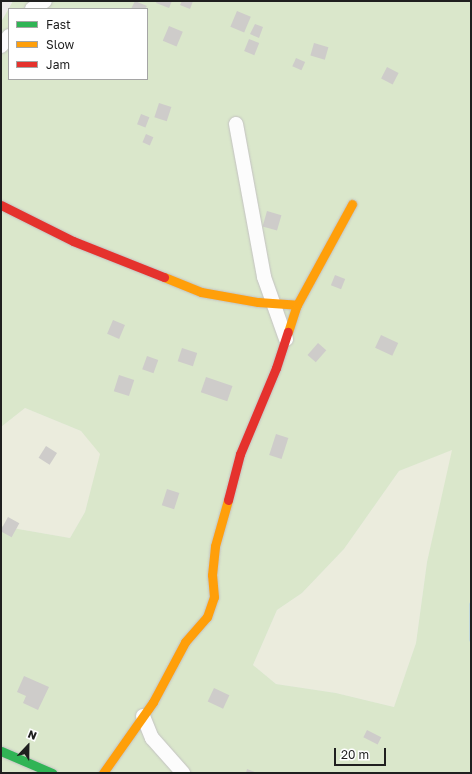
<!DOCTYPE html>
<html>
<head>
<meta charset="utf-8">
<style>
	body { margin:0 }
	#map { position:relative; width:472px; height:774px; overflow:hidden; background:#edebe9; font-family:"Golos Text",sans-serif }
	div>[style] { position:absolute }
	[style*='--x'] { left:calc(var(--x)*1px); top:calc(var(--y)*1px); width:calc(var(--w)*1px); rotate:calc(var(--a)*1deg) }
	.farmland>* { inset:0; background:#ebecdd }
	.grass>* { inset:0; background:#dae7cb }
	.stream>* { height:5px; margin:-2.5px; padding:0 2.5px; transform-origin:2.5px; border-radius:2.5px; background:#c0d7dd }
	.building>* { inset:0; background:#ceccca; transform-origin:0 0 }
	.roads { filter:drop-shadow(0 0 1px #c3c2c1) drop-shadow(0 0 1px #c3c2c1) }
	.street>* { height:14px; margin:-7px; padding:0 7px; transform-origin:7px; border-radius:7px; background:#fcfcfc }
	.fast>* { height:9px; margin:-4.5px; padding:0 4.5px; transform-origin:4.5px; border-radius:4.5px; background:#30b455 }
	.slow>* { height:9px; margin:-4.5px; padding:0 4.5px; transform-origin:4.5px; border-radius:4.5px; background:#ff9f0a }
	.jam>* { height:9px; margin:-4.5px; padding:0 4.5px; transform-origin:4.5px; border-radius:4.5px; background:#e5322d }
	span { translate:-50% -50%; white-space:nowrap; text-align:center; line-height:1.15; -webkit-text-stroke:3.5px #fff; paint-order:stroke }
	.frame { position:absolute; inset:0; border:2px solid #1f1f1f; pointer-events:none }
	.legend { position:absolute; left:8px; top:8px; width:140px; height:72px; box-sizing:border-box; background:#fff; border:1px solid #a5a5a5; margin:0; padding:5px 7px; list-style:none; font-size:12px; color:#1f1f1f }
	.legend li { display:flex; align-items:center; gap:8px; height:20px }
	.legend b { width:20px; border:1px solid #a5a5a5 }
	.north { position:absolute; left:8px; top:726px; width:40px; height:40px; -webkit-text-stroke:3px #fff; paint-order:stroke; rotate:22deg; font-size:11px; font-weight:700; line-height:16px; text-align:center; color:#1f1f1f }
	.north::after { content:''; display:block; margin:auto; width:14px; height:18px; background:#1f1f1f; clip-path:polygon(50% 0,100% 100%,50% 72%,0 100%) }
	.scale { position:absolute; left:334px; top:748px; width:52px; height:18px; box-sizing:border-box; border:2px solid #1f1f1f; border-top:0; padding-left:5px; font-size:12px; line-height:14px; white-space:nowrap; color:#1f1f1f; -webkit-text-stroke:3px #fff; paint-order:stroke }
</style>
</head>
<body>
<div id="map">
	<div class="farmland">
		<i style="clip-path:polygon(25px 408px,81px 431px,101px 454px,85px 512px,70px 538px,1px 526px,1px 427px)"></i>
		<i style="clip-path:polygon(453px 449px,427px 562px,416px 643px,394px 707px,336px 693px,276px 684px,253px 665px,277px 610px,302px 593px,344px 549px,399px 471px)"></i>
	</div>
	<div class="grass">
		<i style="clip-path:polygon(evenodd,13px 1px,471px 1px,471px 773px,1px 773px,1px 526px,70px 538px,85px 512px,100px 454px,81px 431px,25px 408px,1px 427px,1px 22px,13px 1px,9px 9px,147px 9px,147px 79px,9px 79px,9px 9px,13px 1px,452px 450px,427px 562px,416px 643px,394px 707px,336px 693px,276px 684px,253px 665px,277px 610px,302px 593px,344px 549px,399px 471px,452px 450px)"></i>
	</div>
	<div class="stream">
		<i style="--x:471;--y:604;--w:35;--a:90"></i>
	</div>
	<div class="building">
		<i style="clip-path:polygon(135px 1px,147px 6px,145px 9px,131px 9px)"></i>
		<i style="clip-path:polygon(157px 1px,172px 1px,169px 8px,156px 3px)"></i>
		<i style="clip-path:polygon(182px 1px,193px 1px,190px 9px,180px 5px)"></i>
		<i style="left:237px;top:11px;width:15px;height:17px;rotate:23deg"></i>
		<i style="clip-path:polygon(255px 24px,263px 27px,259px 38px,250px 34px)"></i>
		<i style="left:169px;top:26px;width:15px;height:16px;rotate:23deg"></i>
		<i style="left:249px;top:39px;width:11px;height:13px;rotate:22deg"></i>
		<i style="left:314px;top:43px;width:15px;height:13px;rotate:16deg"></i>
		<i style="left:296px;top:58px;width:10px;height:9px;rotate:24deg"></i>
		<i style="left:387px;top:67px;width:13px;height:13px;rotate:27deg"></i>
		<i style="left:159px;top:103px;width:13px;height:15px;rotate:18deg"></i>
		<i style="left:141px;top:114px;width:9px;height:11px;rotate:21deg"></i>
		<i style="left:146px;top:134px;width:8px;height:9px;rotate:23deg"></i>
		<i style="left:267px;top:211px;width:15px;height:16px;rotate:16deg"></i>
		<i style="left:335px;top:275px;width:11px;height:11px;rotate:22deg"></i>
		<i style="left:113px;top:320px;width:13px;height:15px;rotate:23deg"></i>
		<i style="left:381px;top:335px;width:19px;height:14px;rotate:25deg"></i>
		<i style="left:318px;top:343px;width:11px;height:16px;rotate:41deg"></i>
		<i style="left:182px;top:348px;width:16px;height:14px;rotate:18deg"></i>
		<i style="left:147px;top:356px;width:12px;height:14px;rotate:20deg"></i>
		<i style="left:119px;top:375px;width:16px;height:17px;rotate:18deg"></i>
		<i style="left:206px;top:377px;width:28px;height:16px;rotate:19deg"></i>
		<i style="left:276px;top:434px;width:13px;height:22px;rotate:18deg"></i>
		<i style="left:46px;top:446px;width:13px;height:14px;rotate:32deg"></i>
		<i style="left:167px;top:489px;width:13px;height:17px;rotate:18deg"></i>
		<i style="left:8px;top:517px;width:13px;height:16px;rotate:29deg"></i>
		<i style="clip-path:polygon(24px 676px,49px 687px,38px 710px,23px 703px,26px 696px,17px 692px)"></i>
		<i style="left:214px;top:688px;width:17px;height:15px;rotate:25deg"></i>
		<i style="left:367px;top:730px;width:16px;height:8px;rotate:27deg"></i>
		<i style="clip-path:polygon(247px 769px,257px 773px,246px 773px)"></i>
	</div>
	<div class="roads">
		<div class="street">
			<i style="--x:32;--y:9;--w:15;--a:-32"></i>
			<i style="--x:1;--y:46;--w:13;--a:-51"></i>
			<i style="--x:236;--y:124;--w:156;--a:79.6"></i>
			<i style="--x:264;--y:277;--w:66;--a:70.5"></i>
			<i style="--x:143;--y:716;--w:24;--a:68"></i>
			<i style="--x:152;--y:738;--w:47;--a:48.5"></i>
		</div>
		<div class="fast">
			<i style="--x:1;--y:751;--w:56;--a:23.3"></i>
		</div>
		<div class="slow">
			<i style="--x:164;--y:277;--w:40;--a:22"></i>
			<i style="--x:201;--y:292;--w:58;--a:10"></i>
			<i style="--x:258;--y:302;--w:39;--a:4"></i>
			<i style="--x:288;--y:332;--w:28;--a:-72"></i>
			<i style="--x:297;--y:305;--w:115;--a:-61.4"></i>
			<i style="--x:103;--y:773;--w:87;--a:-54.8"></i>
			<i style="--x:153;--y:702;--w:68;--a:-61.9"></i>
			<i style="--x:185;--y:642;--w:33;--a:-49"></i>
			<i style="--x:207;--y:617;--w:21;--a:-71"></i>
			<i style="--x:214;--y:597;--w:22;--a:-95"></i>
			<i style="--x:212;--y:575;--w:29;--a:-84"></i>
			<i style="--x:215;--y:546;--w:48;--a:-74.2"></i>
		</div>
		<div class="jam">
			<i style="--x:1;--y:205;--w:80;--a:26.6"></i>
			<i style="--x:73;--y:241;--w:98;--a:21.6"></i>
			<i style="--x:228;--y:500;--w:48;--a:-75.4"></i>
			<i style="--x:240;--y:454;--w:93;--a:-67.3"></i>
			<i style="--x:276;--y:368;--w:38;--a:-72"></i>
		</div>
	</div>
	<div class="frame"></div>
	<ul class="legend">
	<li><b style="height:5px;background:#30b455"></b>Fast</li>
	<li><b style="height:5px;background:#ff9f0a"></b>Slow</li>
	<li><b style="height:5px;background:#e5322d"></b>Jam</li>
	</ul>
	<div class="north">N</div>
	<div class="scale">20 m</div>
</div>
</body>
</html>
